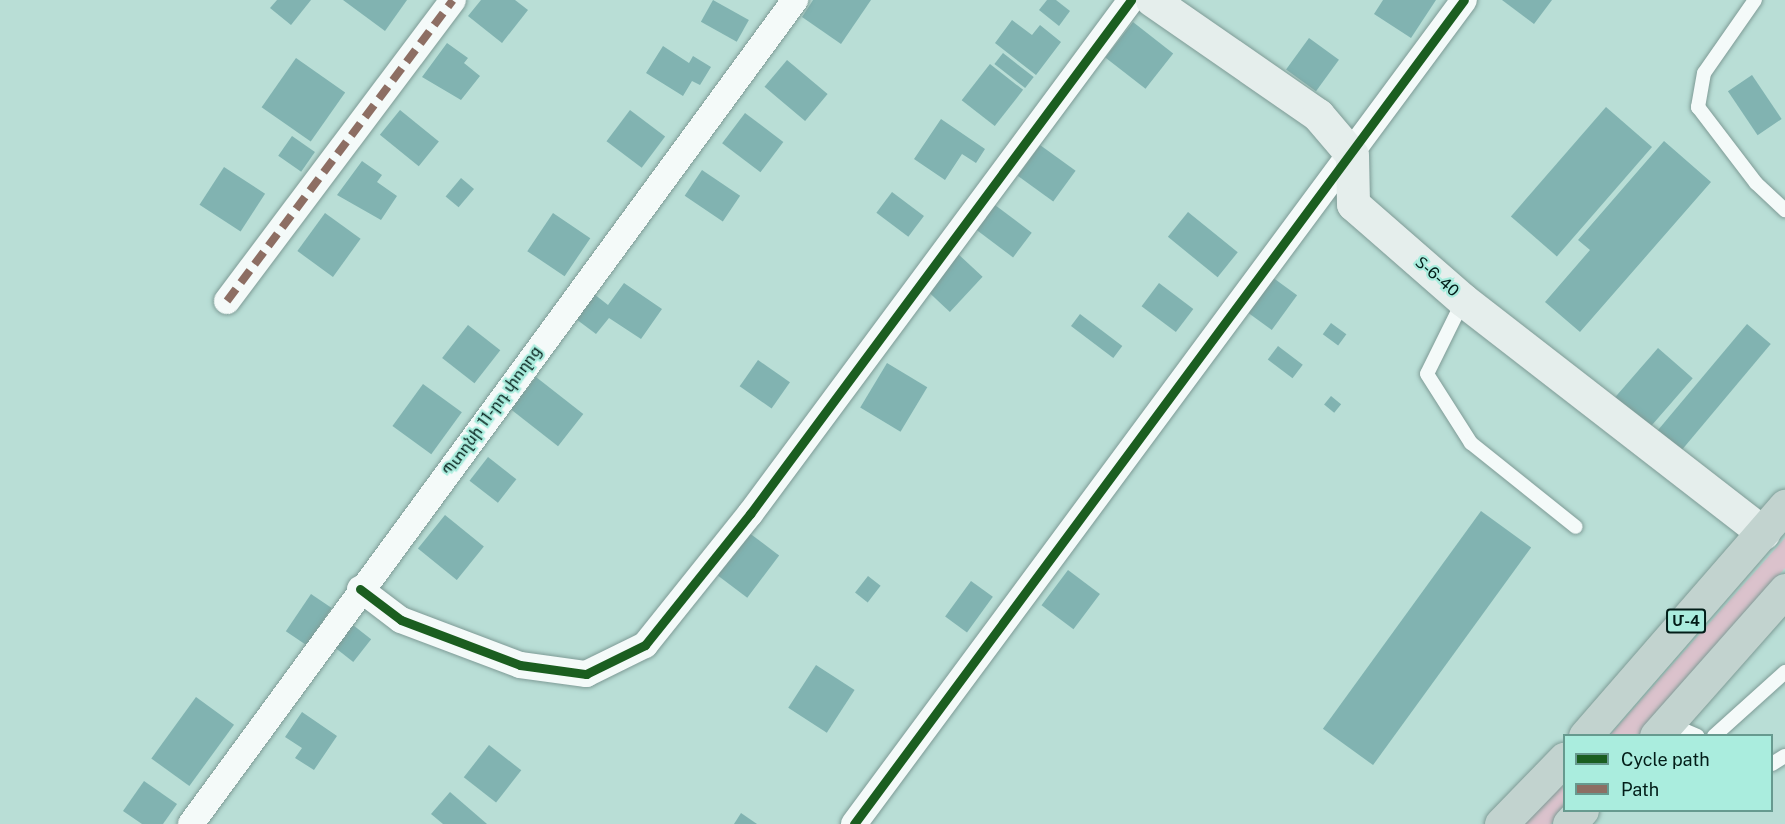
<!DOCTYPE html>
<html>
<head>
<meta charset="utf-8">
<style>
	body { margin:0 }
	#map { position:relative; width:1785px; height:824px; overflow:hidden; background:#b9ded6; font-family:"Public Sans","Noto Sans Armenian",sans-serif }
	div>[style] { position:absolute }
	[style*='--x'] { left:calc(var(--x)*1px); top:calc(var(--y)*1px); width:calc(var(--w)*1px); rotate:calc(var(--a)*1deg) }
	.green>* { inset:0; background:#dbc2cc }
	.building>* { inset:0; background:#81b3b1; transform-origin:0 0 }
	.roads { filter:drop-shadow(0 0 2px #7e9b96) drop-shadow(0 0 2px #7e9b96) }
	.lane>* { height:14px; margin:-7px; padding:0 7px; transform-origin:7px; border-radius:7px; background:#f4faf9 }
	.street>* { height:26px; margin:-13px; padding:0 13px; transform-origin:13px; border-radius:13px; background:#f4faf9 }
	.secondary>* { height:33px; margin:-16.5px; padding:0 16.5px; transform-origin:16.5px; border-radius:16.5px; background:#e5eeec }
	.highway>* { height:33px; margin:-16.5px; padding:0 16.5px; transform-origin:16.5px; border-radius:16.5px; background:#c2d3cf }
	.quiet>* { height:8px; margin-top:-4px; transform-origin:0; background:repeating-linear-gradient(90deg,#8d6e63 0 15px,transparent 0 23px) }
	.cycleway>* { height:9px; margin:-4.5px; padding:0 4.5px; transform-origin:4.5px; border-radius:4.5px; background:#1b5e20 }
	span { translate:-50% -50%; white-space:nowrap; text-align:center; line-height:1.15; -webkit-text-stroke:4.5px #aaedde; paint-order:stroke }
	.shield-label span { padding:2px 4px; background:#aaedde; border:2px solid; border-radius:4px; -webkit-text-stroke-width:0 }
	.shield-label { font-size:15px; color:#021d18; font-weight:700 }
	.street-label { font-size:16px; color:#021d18 }
	.legend { position:absolute; left:1563px; top:734px; width:210px; height:78px; box-sizing:border-box; background:#aaedde; border:2px solid #679a8f; margin:0; padding:8px 10px; list-style:none; font-size:18px; color:#021d18 }
	.legend li { display:flex; align-items:center; gap:12px; height:30px }
	.legend b { width:30px; border:2px solid #679a8f }
</style>
</head>
<body>
<div id="map">
	<div class="green">
		<i style="clip-path:polygon(1785px 538px,1785px 568px,1645px 730px,1640px 735px,1609px 736px)"></i>
		<i style="clip-path:polygon(1564px 780px,1564px 810px,1551px 824px,1520px 824px)"></i>
	</div>
	<div class="building">
		<i style="clip-path:polygon(277px 0,311px 0,291px 25px,270px 8px)"></i>
		<i style="clip-path:polygon(343px 0,407px 0,385px 31px)"></i>
		<i style="clip-path:polygon(481px 0,515px 0,528px 10px,502px 43px,468px 16px)"></i>
		<i style="left:713px;top:0;width:41px;height:25px;rotate:29deg"></i>
		<i style="clip-path:polygon(813px 0,871px 0,841px 44px,802px 17px)"></i>
		<i style="clip-path:polygon(1047px 0,1056px 0,1070px 11px,1059px 26px,1039px 10px)"></i>
		<i style="clip-path:polygon(1383px 0,1436px 0,1411px 38px,1374px 14px)"></i>
		<i style="clip-path:polygon(1502px 0,1552px 0,1534px 24px)"></i>
		<i style="clip-path:polygon(1012px 20px,1032px 35px,1040px 25px,1061px 42px,1036px 75px,995px 43px)"></i>
		<i style="left:1133px;top:22px;width:51px;height:45px;rotate:38deg"></i>
		<i style="left:1309px;top:38px;width:37px;height:39px;rotate:36deg"></i>
		<i style="clip-path:polygon(447px 43px,468px 58px,464px 63px,480px 76px,461px 100px,422px 77px)"></i>
		<i style="clip-path:polygon(663px 46px,689px 63px,693px 56px,711px 67px,700px 85px,692px 81px,683px 96px,646px 73px)"></i>
		<i style="left:1003px;top:53px;width:39px;height:14px;rotate:38deg"></i>
		<i style="left:296px;top:58px;width:60px;height:60px;rotate:35deg"></i>
		<i style="left:787px;top:60px;width:53px;height:35px;rotate:40deg"></i>
		<i style="left:990px;top:64px;width:42px;height:46px;rotate:38deg"></i>
		<i style="left:1752px;top:75px;width:53px;height:29px;rotate:56deg"></i>
		<i style="left:1606px;top:107px;width:61px;height:145px;rotate:41deg"></i>
		<i style="left:400px;top:110px;width:50px;height:32px;rotate:39deg"></i>
		<i style="left:630px;top:110px;width:44px;height:39px;rotate:37deg"></i>
		<i style="left:745px;top:113px;width:48px;height:38px;rotate:37deg"></i>
		<i style="clip-path:polygon(941px 119px,985px 149px,976px 163px,962px 154px,945px 180px,914px 159px)"></i>
		<i style="left:292px;top:136px;width:28px;height:24px;rotate:35deg"></i>
		<i style="clip-path:polygon(1664px 141px,1711px 182px,1580px 332px,1545px 302px,1590px 250px,1578px 240px)"></i>
		<i style="left:1040px;top:145px;width:44px;height:38px;rotate:36deg"></i>
		<i style="clip-path:polygon(362px 161px,382px 175px,377px 182px,397px 196px,381px 220px,337px 195px)"></i>
		<i style="left:224px;top:167px;width:49px;height:45px;rotate:33deg"></i>
		<i style="left:702px;top:170px;width:46px;height:31px;rotate:34deg"></i>
		<i style="left:461px;top:178px;width:17px;height:24px;rotate:40deg"></i>
		<i style="left:892px;top:192px;width:40px;height:26px;rotate:37deg"></i>
		<i style="left:991px;top:202px;width:51px;height:31px;rotate:37deg"></i>
		<i style="left:1188px;top:212px;width:64px;height:32px;rotate:39deg"></i>
		<i style="left:325px;top:213px;width:44px;height:47px;rotate:36deg"></i>
		<i style="left:553px;top:213px;width:45px;height:46px;rotate:34deg"></i>
		<i style="left:957px;top:253px;width:35px;height:48px;rotate:43deg"></i>
		<i style="left:1272px;top:277px;width:31px;height:43px;rotate:36deg"></i>
		<i style="clip-path:polygon(624px 283px,662px 309px,641px 339px,609px 318px,596px 334px,576px 319px,594px 294px,608px 305px)"></i>
		<i style="left:1159px;top:283px;width:43px;height:29px;rotate:37deg"></i>
		<i style="left:1080px;top:314px;width:53px;height:15px;rotate:37deg"></i>
		<i style="left:1331px;top:323px;width:19px;height:14px;rotate:36deg"></i>
		<i style="left:1747px;top:324px;width:31px;height:139px;rotate:40deg"></i>
		<i style="left:468px;top:325px;width:41px;height:42px;rotate:38deg"></i>
		<i style="left:1278px;top:346px;width:31px;height:17px;rotate:37deg"></i>
		<i style="left:1658px;top:348px;width:46px;height:69px;rotate:41deg"></i>
		<i style="left:758px;top:360px;width:39px;height:32px;rotate:35deg"></i>
		<i style="left:887px;top:363px;width:47px;height:52px;rotate:31deg"></i>
		<i style="left:536px;top:377px;width:60px;height:41px;rotate:38deg"></i>
		<i style="left:423px;top:384px;width:48px;height:52px;rotate:36deg"></i>
		<i style="left:1331px;top:396px;width:13px;height:11px;rotate:39deg"></i>
		<i style="left:488px;top:457px;width:36px;height:30px;rotate:38deg"></i>
		<i style="left:1481px;top:511px;width:62px;height:269px;rotate:36deg"></i>
		<i style="left:445px;top:515px;width:50px;height:43px;rotate:39deg"></i>
		<i style="left:748px;top:532px;width:39px;height:53px;rotate:37deg"></i>
		<i style="left:1068px;top:570px;width:40px;height:44px;rotate:37deg"></i>
		<i style="left:868px;top:576px;width:16px;height:21px;rotate:38deg"></i>
		<i style="left:971px;top:581px;width:27px;height:44px;rotate:36deg"></i>
		<i style="left:311px;top:594px;width:25px;height:45px;rotate:34deg"></i>
		<i style="left:353px;top:625px;width:23px;height:29px;rotate:38deg"></i>
		<i style="left:816px;top:665px;width:46px;height:51px;rotate:33deg"></i>
		<i style="left:196px;top:697px;width:47px;height:76px;rotate:36deg"></i>
		<i style="clip-path:polygon(302px 712px,337px 736px,314px 770px,295px 758px,302px 748px,285px 737px)"></i>
		<i style="left:489px;top:745px;width:41px;height:41px;rotate:38deg"></i>
		<i style="clip-path:polygon(144px 781px,177px 804px,163px 824px,142px 824px,123px 811px)"></i>
		<i style="clip-path:polygon(450px 792px,487px 824px,443px 824px,431px 814px)"></i>
		<i style="clip-path:polygon(741px 813px,757px 824px,734px 824px)"></i>
	</div>
	<div class="roads">
		<div class="lane">
			<i style="--x:1755;--y:0;--w:89;--a:124.9"></i>
			<i style="--x:1704;--y:73;--w:35;--a:100"></i>
			<i style="--x:1698;--y:107;--w:96;--a:52.7"></i>
			<i style="--x:1756;--y:183;--w:40;--a:43"></i>
			<i style="--x:1463;--y:301;--w:81;--a:116.3"></i>
			<i style="--x:1427;--y:374;--w:82;--a:57.5"></i>
			<i style="--x:1471;--y:443;--w:134;--a:38.7"></i>
			<i style="--x:1667;--y:723;--w:33;--a:23"></i>
			<i style="--x:1714;--y:736;--w:96;--a:-42"></i>
			<i style="--x:1772;--y:764;--w:15;--a:-32"></i>
		</div>
		<div class="street">
			<i style="--x:227;--y:301;--w:376;--a:-53.1"></i>
			<i style="--x:360;--y:589;--w:51;--a:37.1"></i>
			<i style="--x:401;--y:620;--w:127;--a:20.7"></i>
			<i style="--x:520;--y:665;--w:67;--a:7.8"></i>
			<i style="--x:586;--y:674;--w:66;--a:-26.2"></i>
			<i style="--x:645;--y:645;--w:168;--a:-51.3"></i>
			<i style="--x:750;--y:514;--w:640;--a:-53.45"></i>
			<i style="--x:191;--y:824;--w:1022;--a:-53.76"></i>
			<i style="--x:854;--y:824;--w:1025;--a:-53.49"></i>
		</div>
		<div class="secondary">
			<i style="--x:1152;--y:0;--w:202;--a:34.7"></i>
			<i style="--x:1318;--y:115;--w:52;--a:49.6"></i>
			<i style="--x:1352;--y:155;--w:49;--a:88.8"></i>
			<i style="--x:1353;--y:204;--w:146;--a:41.1"></i>
			<i style="--x:1463;--y:300;--w:380;--a:37.8"></i>
		</div>
		<div class="highway">
			<i style="--x:1585;--y:736;--w:305;--a:-49"></i>
			<i style="--x:1656;--y:736;--w:195;--a:-48.5"></i>
			<i style="--x:1501;--y:824;--w:91;--a:-45.9"></i>
			<i style="--x:1569;--y:824;--w:19;--a:-47"></i>
		</div>
	</div>
	<div class="quiet">
		<i style="--x:227;--y:301;--w:376;--a:-53.1"></i>
	</div>
	<div class="cycleway">
		<i style="--x:360;--y:589;--w:51;--a:37.1"></i>
		<i style="--x:401;--y:620;--w:127;--a:20.7"></i>
		<i style="--x:520;--y:665;--w:67;--a:7.8"></i>
		<i style="--x:586;--y:674;--w:66;--a:-26.2"></i>
		<i style="--x:645;--y:645;--w:168;--a:-51.3"></i>
		<i style="--x:750;--y:514;--w:640;--a:-53.45"></i>
		<i style="--x:854;--y:824;--w:1025;--a:-53.49"></i>
	</div>
	<div class="shield-label">
		<span style="left:1686px;top:621px">Մ-4</span>
	</div>
	<div class="street-label">
		<span style="left:1437px;top:277px;rotate:41deg">Տ-6-40</span>
		<span style="left:492px;top:411px;rotate:-54deg">Պտղնի 11-րդ փողոց</span>
	</div>
	<ul class="legend">
	<li><b style="height:8px;background:#1b5e20"></b>Cycle path</li>
	<li><b style="height:8px;background:#8d6e63"></b>Path</li>
	</ul>
</div>
</body>
</html>
